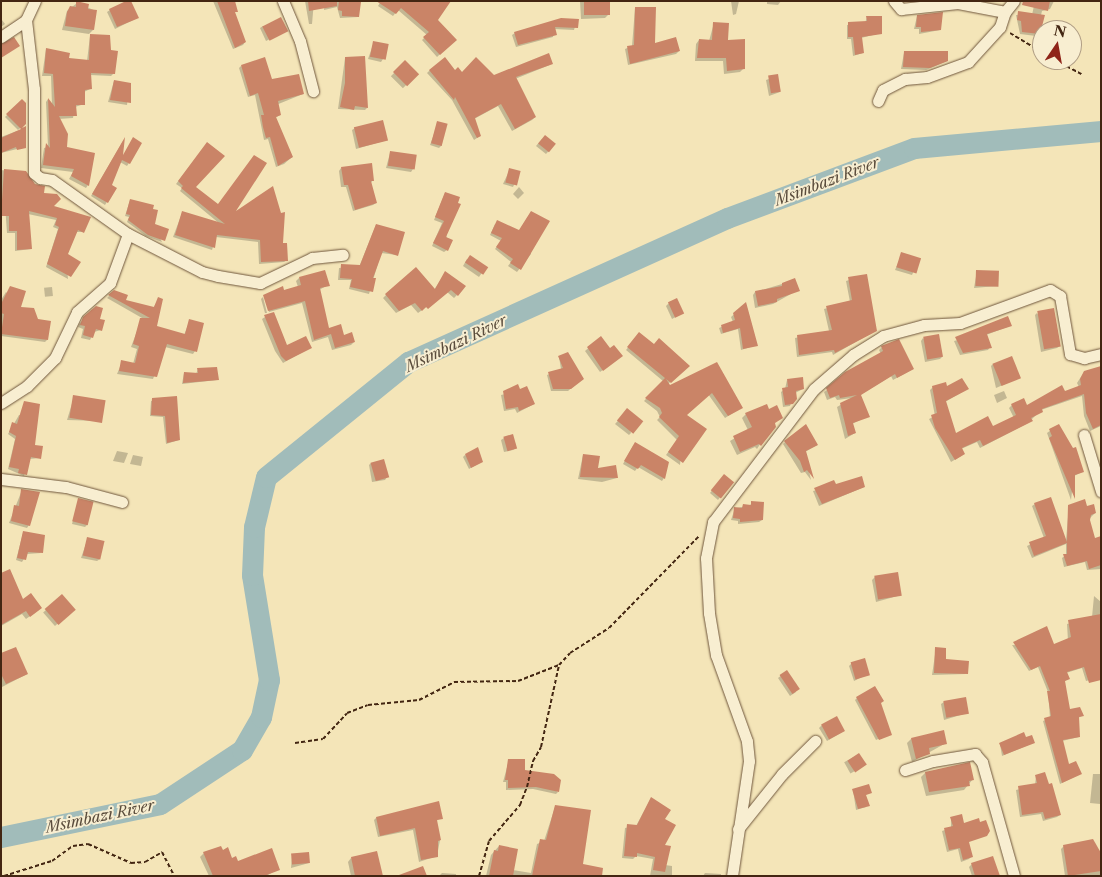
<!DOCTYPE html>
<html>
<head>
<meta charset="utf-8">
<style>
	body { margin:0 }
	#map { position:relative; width:1102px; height:877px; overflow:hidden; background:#f4e5b8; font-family:"Libre Caslon Text",serif }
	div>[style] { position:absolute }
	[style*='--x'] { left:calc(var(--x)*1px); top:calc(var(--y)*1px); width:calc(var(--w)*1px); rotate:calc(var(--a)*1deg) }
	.shadow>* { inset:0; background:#0003; transform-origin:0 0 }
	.river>* { height:21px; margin:-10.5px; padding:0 10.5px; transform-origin:10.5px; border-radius:10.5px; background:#a1bcba }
	.building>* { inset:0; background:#ca8467; transform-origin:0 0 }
	.path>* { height:2px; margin-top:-1px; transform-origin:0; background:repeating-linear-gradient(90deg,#432612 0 4px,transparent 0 6.5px) }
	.roads { filter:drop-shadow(0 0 1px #6f563c) drop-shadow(0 0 1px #6f563c) }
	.minor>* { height:11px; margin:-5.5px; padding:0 5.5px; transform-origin:5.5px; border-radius:5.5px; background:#f8eed1 }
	span { translate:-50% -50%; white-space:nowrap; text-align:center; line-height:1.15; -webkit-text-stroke:4px #f8eed1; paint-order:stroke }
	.water-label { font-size:15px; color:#5a4c3c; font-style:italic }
	.frame { position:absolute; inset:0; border:2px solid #432612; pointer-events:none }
	.north { position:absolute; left:1032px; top:20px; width:50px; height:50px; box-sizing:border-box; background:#f8eed1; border:1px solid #b09e85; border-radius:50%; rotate:12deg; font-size:14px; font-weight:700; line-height:20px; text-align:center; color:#432612 }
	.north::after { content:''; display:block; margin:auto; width:18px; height:22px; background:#8f2418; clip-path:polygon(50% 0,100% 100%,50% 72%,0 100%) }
</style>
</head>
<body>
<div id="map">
	<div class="shadow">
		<i style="clip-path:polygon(213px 1px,233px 1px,236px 11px,234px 14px,245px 42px,243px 45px,233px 49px)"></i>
		<i style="clip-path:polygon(305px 1px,314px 1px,312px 24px,309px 24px)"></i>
		<i style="clip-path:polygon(325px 1px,356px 1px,358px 17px,340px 18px,337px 7px,324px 10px)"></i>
		<i style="clip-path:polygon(381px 1px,415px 1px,455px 40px,437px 57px,422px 40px,427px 35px,398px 10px,393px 16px,378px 6px)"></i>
		<i style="clip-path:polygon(580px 1px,609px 1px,609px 14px,605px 18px,581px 19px)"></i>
		<i style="clip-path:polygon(731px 1px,739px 1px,736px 14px,733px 15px)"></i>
		<i style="clip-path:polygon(767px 1px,781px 1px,778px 5px,767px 4px)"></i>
		<i style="clip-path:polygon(1035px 1px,1054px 1px,1050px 9px,1042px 11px,1036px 36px,1020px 34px,1016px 15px,1032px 15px)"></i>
		<i style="clip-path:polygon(77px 3px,96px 11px,93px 30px,89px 34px,62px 30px,67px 11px)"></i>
		<i style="clip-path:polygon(635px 8px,654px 44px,679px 51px,676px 54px,628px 65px,625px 49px,632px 46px)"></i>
		<i style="clip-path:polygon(110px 10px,137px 18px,115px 29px,107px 12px)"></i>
		<i style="clip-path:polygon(917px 16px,940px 30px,919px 34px,919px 29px,914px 29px)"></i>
		<i style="clip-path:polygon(867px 17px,881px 33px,861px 38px,863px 53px,853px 56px,851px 39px,847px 39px,847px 25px,865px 23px)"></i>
		<i style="clip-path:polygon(2px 20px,5px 24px,1px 27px,1px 21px)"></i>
		<i style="clip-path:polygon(577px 20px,574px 30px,554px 29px,553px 37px,516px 47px,512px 35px,515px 33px)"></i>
		<i style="clip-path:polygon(714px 23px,743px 69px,740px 72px,724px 74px,723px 61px,695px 61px,696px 44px,699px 40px,709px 41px)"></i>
		<i style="clip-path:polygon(263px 26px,286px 31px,266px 41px,260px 28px)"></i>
		<i style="clip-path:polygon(90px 36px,110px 51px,114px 73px,111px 76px,90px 75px,90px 89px,84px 92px,84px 104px,75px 107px,73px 118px,58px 119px,65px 148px,88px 185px,86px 188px,69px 179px,73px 172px,41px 168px,44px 148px,48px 147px,46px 102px,48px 99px,52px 106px,51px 76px,42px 76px,46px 49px,68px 59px,87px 61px)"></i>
		<i style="clip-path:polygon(374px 42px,383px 59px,381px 62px,368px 59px)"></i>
		<i style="clip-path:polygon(904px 53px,947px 61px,926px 70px,901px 69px)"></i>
		<i style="clip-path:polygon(345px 58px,367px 108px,365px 110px,338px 109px)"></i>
		<i style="left:405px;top:62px;width:17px;height:20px;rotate:45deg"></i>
		<i style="clip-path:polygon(552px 64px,515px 79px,535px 117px,532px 120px,512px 131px,498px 106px,474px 119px,480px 136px,474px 140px,452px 100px,427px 73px,430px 70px,455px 72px,494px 76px)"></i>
		<i style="clip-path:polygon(241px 66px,303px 94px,276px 105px,280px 115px,275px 118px,292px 157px,284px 164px,276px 167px,268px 139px,264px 140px,255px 95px,248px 97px,239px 68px)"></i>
		<i style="clip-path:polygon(777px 76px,780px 92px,769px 96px,766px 80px)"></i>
		<i style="clip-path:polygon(114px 81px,129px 84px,127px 105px,108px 102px)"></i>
		<i style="clip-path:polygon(22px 101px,25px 124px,18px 130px,5px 117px)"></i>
		<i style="clip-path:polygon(438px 123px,442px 145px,439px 148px,430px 145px)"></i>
		<i style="clip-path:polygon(355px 128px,387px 140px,356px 149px,352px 130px)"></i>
		<i style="clip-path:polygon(17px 131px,25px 147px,1px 153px,1px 137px)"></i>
		<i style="clip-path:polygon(542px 139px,555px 144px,546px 154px,536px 146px)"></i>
		<i style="clip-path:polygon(123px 141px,121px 158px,129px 163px,127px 166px,120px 162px,110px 186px,115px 189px,105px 205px,91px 196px)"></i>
		<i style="clip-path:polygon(205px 146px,194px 187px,232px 216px,281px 245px,287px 260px,284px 262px,259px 264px,258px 242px,216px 237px,212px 250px,173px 237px,182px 213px,220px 224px,180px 191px,182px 188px,176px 184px)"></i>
		<i style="clip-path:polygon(390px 153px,413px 169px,411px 172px,386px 168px)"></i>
		<i style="clip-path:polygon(341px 168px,373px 180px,370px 184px,376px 203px,373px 205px,353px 211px,346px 187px,341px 187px,339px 171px)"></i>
		<i style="clip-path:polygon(510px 169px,520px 172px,513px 187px,503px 184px)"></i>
		<i style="clip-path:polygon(1px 170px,26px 173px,52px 207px,83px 232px,76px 232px,66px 254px,68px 279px,46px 267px,58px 229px,53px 227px,56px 220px,28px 214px,31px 249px,15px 251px,15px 233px,7px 233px,5px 205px,1px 205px)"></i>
		<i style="clip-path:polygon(519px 187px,524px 193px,518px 199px,513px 194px)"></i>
		<i style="clip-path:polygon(445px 193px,447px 250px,444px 252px,432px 246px,442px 223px,434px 220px)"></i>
		<i style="clip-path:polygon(130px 200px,153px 224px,162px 242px,146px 236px,127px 222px,129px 217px,125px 216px)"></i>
		<i style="clip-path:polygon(531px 212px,531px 254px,517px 272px,508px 266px,511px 262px,495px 249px,501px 241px,490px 235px,495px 224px,519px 231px)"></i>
		<i style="clip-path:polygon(376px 225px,397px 255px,381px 253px,369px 294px,349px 289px,351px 280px,338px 280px,339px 268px,359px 267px)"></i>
		<i style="clip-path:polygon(902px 254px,919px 259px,912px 275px,895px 270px)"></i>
		<i style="clip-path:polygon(467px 259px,486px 267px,479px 277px,463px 266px)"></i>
		<i style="clip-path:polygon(977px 271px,997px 286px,974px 288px)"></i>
		<i style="clip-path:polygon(445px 273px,457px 295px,454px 298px,447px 292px,418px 313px,411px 305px,396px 313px,383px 298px,386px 295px,434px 290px)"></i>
		<i style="clip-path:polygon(866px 275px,875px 331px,833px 355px,832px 352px,797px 357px,795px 338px,829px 331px,824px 309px,850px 302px,846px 281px)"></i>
		<i style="clip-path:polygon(299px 278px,328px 285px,319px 290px,328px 329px,354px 342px,351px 345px,332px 350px,328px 337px,312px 342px,302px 303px,269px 312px,265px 295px,298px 287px,296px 281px)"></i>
		<i style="clip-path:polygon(782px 284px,798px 290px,773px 304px,755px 308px,753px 295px,755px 292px)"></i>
		<i style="left:52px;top:287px;width:9px;height:8px;rotate:84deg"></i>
		<i style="clip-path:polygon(114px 291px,125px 301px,153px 308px,159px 299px,155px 327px,184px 335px,190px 320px,195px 351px,193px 354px,165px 347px,153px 379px,117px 374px,122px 362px,133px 364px,137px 349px,131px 347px,142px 318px,107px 298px)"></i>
		<i style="clip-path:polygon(6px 292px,47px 340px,45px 342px,1px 336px,1px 300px)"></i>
		<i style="clip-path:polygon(263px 297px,267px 313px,265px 313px,261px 299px)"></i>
		<i style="clip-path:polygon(669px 303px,683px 313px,672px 319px,666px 306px)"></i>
		<i style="clip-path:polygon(746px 304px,757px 345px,741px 350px,738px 329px,721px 334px,719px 328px,733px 322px,731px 317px)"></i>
		<i style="clip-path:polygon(96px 307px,101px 330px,94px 332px,90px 340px,81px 338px,83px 329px,78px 327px,79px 324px)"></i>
		<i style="clip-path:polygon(1037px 313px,1060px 346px,1057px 348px,1041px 352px,1035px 315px)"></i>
		<i style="clip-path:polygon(265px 317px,286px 347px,310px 348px,283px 363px,275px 351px,262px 319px)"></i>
		<i style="clip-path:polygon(1010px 326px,986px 335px,990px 347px,988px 350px,960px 355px,954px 341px)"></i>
		<i style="clip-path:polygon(637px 337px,685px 369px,668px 384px,670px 387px,716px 364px,738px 410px,725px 418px,708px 394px,685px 415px,680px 465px,666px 455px,677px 440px,657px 420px,660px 417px,657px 411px,644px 401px,663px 381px,626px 350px)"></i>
		<i style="clip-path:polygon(600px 338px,618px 359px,600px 372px,585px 351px)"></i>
		<i style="clip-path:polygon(923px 338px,942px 357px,940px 359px,925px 362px,921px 341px)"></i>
		<i style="clip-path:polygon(899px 341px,913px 369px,893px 380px,891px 376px,860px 395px,868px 416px,852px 424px,855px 433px,845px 439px,837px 407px,852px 398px,837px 400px,835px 397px,827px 400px,824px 392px,881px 354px,879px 350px,882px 347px)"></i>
		<i style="clip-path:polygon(559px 357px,582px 379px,568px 391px,551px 391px,547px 375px,561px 369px)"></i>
		<i style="clip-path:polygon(993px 364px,1019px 378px,996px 388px,991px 366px)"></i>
		<i style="clip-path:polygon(198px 369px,217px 380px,182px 384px,184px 373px,196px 374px)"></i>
		<i style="clip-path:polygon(1084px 372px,1101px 373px,1101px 426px,1090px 431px,1084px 416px,1082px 396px,1041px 410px,1028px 423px,980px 448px,977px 442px,961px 449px,961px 456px,951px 462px,929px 419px,935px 416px,930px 390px,933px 387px,967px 389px,945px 402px,956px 435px,993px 427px,1014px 418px,1009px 408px,1012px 405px,1027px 406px,1079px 387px,1077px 383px)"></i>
		<i style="clip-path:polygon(787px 380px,803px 389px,795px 393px,790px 406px,783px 407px,781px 392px,785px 389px)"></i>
		<i style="clip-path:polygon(520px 391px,534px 404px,517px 413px,515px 409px,504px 411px,501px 395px)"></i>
		<i style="clip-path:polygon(1004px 391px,1007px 398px,997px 403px,994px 395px)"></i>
		<i style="clip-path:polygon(74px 397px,101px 421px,67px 420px)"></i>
		<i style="clip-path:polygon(176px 398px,179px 440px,166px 444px,163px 417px,150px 416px,151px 401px)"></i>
		<i style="clip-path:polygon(625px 413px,631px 433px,629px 435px,615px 424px)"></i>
		<i style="clip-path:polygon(746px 414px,773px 424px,757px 449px,755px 447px,737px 455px,730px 441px,748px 430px,742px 418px)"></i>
		<i style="clip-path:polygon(19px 415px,27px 415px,33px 446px,40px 458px,29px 459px,24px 476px,8px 469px,15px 439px,8px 434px)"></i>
		<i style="clip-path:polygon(1058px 425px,1082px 472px,1074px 476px,1071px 500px,1047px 433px)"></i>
		<i style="clip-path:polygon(504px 438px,516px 448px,513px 450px,504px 452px,501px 440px)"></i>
		<i style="clip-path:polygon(785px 442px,817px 445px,805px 452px,811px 480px,805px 472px,801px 473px,783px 444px)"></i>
		<i style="clip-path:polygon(633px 446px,664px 478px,662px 481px,638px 467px,635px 471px,623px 464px)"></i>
		<i style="clip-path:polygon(117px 451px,128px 453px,124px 463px,113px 461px)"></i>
		<i style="clip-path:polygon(133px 455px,143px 457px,141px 466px,130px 464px)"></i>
		<i style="clip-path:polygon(465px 455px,481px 462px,469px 469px,463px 457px)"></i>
		<i style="clip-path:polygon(583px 455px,597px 470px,617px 478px,602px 482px,578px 479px)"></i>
		<i style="clip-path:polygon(371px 463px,387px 477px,385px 480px,372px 482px,369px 465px)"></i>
		<i style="clip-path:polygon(722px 478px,732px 482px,718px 500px,710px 493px)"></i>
		<i style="clip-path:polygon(835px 485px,864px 487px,819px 506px,813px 491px)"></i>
		<i style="clip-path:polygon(22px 490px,29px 525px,27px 528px,9px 523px)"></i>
		<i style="clip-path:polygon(79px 499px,88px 524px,85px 527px,72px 524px)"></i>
		<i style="clip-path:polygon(752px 503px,762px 520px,759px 522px,738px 524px,738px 521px,731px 520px,735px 508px,749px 506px)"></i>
		<i style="clip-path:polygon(1035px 504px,1066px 540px,1069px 506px,1086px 508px,1095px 513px,1088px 520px,1094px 539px,1101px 537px,1101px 569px,1087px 570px,1085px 562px,1064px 567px,1062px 558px,1066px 555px,1066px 544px,1032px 558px,1027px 546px,1044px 538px,1032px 506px)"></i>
		<i style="clip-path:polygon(23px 533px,41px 553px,27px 554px,22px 562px,16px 560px)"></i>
		<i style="clip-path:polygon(88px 538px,100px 559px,97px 561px,81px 558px)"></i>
		<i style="clip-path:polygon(1px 574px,22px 601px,37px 611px,26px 619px,22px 614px,1px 626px)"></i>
		<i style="clip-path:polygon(875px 577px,901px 595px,876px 602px,872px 580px)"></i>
		<i style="left:62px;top:596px;width:18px;height:25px;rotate:49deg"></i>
		<i style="clip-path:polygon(1094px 596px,1101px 602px,1101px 677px,1086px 681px,1082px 668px,1066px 673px,1068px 679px,1063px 682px,1069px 710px,1082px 716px,1078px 718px,1079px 737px,1062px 741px,1068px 766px,1080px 774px,1060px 784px,1043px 721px,1050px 718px,1048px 692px,1038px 667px,1029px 671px,1012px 645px,1054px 646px,1068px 641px,1067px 624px,1092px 617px)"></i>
		<i style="clip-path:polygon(936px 648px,944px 660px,966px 674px,932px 675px)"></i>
		<i style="clip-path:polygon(1px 655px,27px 674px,2px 687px,1px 686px)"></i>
		<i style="clip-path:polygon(852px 663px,868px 674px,854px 681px,849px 666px)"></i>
		<i style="clip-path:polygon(786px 672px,796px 692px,790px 696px,778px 678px)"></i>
		<i style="clip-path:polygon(857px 698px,879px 704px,889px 734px,876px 740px,855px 700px)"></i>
		<i style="clip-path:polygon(944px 702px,967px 713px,944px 720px,941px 704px)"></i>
		<i style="clip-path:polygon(822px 725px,844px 731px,827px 741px,819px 728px)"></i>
		<i style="clip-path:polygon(1025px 738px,1033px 743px,1002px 756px,1000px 744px)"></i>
		<i style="clip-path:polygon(911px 739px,946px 743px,912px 762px,907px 743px)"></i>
		<i style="left:859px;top:754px;width:13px;height:17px;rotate:61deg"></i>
		<i style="clip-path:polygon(509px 760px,523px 771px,558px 792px,556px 794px,533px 789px,506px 790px,506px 782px,503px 782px)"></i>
		<i style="clip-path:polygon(925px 773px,973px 779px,964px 790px,926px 796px,921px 777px)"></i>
		<i style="clip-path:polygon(1093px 774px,1101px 774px,1100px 804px,1090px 803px)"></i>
		<i style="clip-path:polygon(1036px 776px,1060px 815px,1057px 817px,1043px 821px,1041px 814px,1020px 817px,1016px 790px,1035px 785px)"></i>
		<i style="clip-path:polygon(853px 790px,871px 792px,865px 795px,866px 807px,856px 810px)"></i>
		<i style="clip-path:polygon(651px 798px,664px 819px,665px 865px,672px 866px,672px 876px,650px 876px,653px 859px,636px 856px,633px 859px,622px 858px,625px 828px,636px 826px)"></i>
		<i style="clip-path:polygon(555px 807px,581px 865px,601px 876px,486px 876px,491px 855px,499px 846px,513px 870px,531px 873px,537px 844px,544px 841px)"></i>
		<i style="clip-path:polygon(376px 818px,441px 818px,436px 821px,440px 840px,437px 856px,419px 862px,413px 830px,378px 837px,374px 820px)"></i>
		<i style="clip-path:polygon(951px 819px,964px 824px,962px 843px,971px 857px,969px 859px,961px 862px,958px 849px,947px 852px,942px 831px,951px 828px)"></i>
		<i style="clip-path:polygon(1064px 846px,1101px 857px,1101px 876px,1065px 876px,1061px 849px)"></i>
		<i style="clip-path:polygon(204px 853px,237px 862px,278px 869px,266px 876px,209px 876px,200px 857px)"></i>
		<i style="clip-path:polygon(292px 856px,309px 863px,291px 868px)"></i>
		<i style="clip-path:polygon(351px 858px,381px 876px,351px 876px,348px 862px)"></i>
		<i style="clip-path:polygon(972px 864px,998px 876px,972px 876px,969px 867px)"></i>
		<i style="clip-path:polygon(442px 873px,456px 874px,456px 876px,439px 876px)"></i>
		<i style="clip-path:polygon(705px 873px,721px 874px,721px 876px,703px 876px)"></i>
	</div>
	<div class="river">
		<i style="--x:1;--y:837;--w:162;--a:-11.7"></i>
		<i style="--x:160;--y:804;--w:98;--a:-33.4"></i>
		<i style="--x:242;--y:750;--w:38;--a:-60"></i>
		<i style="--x:261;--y:717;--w:38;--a:-78"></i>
		<i style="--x:269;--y:680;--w:106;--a:-99.2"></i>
		<i style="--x:252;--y:575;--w:48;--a:-87.6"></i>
		<i style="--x:254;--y:527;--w:51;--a:-76.5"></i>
		<i style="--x:266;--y:477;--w:183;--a:-39"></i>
		<i style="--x:408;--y:362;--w:350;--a:-24.3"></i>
		<i style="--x:727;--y:218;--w:200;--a:-20.5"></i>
		<i style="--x:914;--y:148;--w:188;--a:-5.2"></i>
	</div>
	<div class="building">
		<i style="clip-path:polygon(76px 1px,89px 4px,88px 9px,97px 10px,94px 30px,65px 26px,67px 12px,70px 6px,76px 7px)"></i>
		<i style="clip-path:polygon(126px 1px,131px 1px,139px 18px,117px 27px,109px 9px)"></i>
		<i style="clip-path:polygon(217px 1px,235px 1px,238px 12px,235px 12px,246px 42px,235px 48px)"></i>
		<i style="clip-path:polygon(308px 1px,337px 1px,337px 6px,309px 11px)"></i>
		<i style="clip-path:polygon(339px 1px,361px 2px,359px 17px,342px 16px,342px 11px,338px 10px)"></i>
		<i style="clip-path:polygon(376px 1px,451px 1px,438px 20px,457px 40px,440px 55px,423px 37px,429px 32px,401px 8px,396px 14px)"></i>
		<i style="left:584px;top:1px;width:26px;height:14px"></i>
		<i style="clip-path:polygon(1023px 1px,1050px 1px,1048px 11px,1022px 5px)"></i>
		<i style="clip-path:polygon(635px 7px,656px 7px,655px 43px,676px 37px,680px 51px,630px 64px,627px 46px,634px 45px)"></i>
		<i style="clip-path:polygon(1018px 11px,1045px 15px,1040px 34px,1022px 32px,1021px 21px,1017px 20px)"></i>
		<i style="clip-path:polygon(943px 12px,941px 30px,921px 32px,921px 27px,916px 27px,917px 15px)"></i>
		<i style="clip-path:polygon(866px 16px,882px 16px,882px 34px,862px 37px,864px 53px,855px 55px,853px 37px,848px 37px,848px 22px,867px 21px)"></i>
		<i style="left:281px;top:17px;width:16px;height:21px;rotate:63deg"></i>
		<i style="clip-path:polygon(561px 18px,579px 19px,578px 28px,555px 27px,557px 35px,518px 45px,514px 32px)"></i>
		<i style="clip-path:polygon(713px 22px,729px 23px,728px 40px,745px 39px,745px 69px,727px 71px,726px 58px,697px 58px,699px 39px,712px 40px)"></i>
		<i style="clip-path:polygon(90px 34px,110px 35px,111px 50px,118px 51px,115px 74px,91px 73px,92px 89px,85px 90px,85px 105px,76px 105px,77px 116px,59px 116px,68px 134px,67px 147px,95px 153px,89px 186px,71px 176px,74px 169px,43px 165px,46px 143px,50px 148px,48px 98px,55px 107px,53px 74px,44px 73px,46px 48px,70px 53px,69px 58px,89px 60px)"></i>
		<i style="clip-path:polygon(14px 37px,20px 46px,1px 58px,1px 44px)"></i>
		<i style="left:373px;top:41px;width:16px;height:16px;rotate:11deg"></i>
		<i style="clip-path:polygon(904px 51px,948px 51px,948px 61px,930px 68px,903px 67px)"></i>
		<i style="clip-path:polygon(549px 53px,553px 64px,516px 77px,536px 117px,515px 129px,501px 104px,475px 118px,481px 136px,477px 138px,455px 97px,454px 100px,429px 70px,445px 57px,455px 70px,458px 67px,462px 72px,476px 57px,494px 75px)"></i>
		<i style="clip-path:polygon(365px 56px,368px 108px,355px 106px,354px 110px,340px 107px,345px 83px,345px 57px)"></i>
		<i style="clip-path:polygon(265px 57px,272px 79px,299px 74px,304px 94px,278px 101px,281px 115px,276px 117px,293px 157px,278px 166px,270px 137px,266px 138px,263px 127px,261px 115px,264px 115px,258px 93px,250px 96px,241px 65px)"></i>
		<i style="left:405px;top:60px;width:20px;height:17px;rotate:45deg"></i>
		<i style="left:778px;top:74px;width:18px;height:10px;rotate:81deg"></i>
		<i style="clip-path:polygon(114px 80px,131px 83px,131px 103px,110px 100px)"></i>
		<i style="clip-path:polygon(22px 99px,26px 103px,26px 124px,22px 128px,26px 126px,26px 148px,17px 150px,16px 147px,1px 153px,1px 138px,21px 129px,6px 114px)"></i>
		<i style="left:383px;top:120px;width:21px;height:30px;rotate:76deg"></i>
		<i style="left:437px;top:121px;width:11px;height:23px;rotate:15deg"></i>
		<i style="left:545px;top:135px;width:14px;height:11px;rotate:39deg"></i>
		<i style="clip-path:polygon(125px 137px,123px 155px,133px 137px,142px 143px,130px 164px,122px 160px,112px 185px,117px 188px,108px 203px,92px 194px)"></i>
		<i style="clip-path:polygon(207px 142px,225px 156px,196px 187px,218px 204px,254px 155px,267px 163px,236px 211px,273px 186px,281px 213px,285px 212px,283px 243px,287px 243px,288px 261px,261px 262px,260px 240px,217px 235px,215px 248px,175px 235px,182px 211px,225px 224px,181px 188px,183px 186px,178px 181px)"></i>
		<i style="left:390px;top:151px;width:27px;height:15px;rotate:8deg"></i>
		<i style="clip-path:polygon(372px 163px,374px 181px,371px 181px,377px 203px,355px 210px,348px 185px,344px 185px,341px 167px)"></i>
		<i style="left:509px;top:168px;width:12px;height:15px;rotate:14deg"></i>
		<i style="clip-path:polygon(4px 169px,26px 171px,35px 184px,45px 186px,44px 193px,57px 194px,61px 199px,54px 206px,91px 217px,84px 233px,78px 230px,68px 254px,81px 262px,71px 277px,47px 264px,59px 227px,55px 225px,57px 218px,29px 211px,32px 249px,17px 250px,17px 231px,9px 231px,9px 216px,1px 216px)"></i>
		<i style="clip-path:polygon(445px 192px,460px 197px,458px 203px,461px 204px,446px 237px,453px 240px,448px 251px,433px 243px,444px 221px,435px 217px)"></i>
		<i style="clip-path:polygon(130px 199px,154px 205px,153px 209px,158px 210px,155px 224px,169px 229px,165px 241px,148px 235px,128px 220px,130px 215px,126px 214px)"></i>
		<i style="clip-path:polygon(531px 211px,550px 221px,521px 270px,510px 263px,513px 259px,496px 247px,502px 238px,491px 233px,497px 220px,519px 230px)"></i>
		<i style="clip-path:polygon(376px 224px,405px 232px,398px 256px,383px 251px,373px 278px,376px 278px,373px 292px,350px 287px,352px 279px,340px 278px,341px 264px,360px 265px)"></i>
		<i style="left:901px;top:252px;width:21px;height:16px;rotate:17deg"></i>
		<i style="left:470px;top:255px;width:22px;height:9px;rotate:34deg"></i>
		<i style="clip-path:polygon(416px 267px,435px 289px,445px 271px,466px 286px,458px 296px,451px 290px,428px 309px,426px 307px,422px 311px,415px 303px,399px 311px,385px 294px)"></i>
		<i style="clip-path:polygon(325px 270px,330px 286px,320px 288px,329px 328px,341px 324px,344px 335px,352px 332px,355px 342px,335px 348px,331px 334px,314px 340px,305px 301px,268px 311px,263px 295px,283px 286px,284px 290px,301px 285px,299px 277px)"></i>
		<i style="left:976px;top:270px;width:23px;height:16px;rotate:2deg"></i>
		<i style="clip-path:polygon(867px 274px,877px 331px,835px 353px,834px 350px,799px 355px,797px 335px,832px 330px,826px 306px,852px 300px,848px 277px)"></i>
		<i style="clip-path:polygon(795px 278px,800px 291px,777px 299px,777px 302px,758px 306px,755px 291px,782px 286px,782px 283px)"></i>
		<i style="clip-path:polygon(10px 286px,26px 291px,21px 307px,34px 308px,38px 319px,51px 321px,48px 340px,1px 334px,4px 314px,1px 313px,1px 304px)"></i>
		<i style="clip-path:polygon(114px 290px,128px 295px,126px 300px,154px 307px,158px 297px,163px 299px,157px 326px,185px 334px,189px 319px,204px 323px,197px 352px,167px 344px,157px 377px,119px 371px,121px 360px,135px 363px,139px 346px,133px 344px,140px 318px,150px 318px,108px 295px)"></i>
		<i style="left:677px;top:298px;width:17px;height:10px;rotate:65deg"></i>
		<i style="clip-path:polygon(746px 302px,758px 346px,743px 349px,740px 328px,723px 333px,721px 325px,735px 320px,733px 313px)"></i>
		<i style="clip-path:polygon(96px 306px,103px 308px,100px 319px,105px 320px,102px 331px,96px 329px,93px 338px,83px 335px,85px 326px,80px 325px,83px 317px)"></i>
		<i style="left:1054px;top:308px;width:39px;height:17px;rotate:80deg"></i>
		<i style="clip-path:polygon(274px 312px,287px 345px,306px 336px,312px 348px,286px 361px,281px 356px,264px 315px)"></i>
		<i style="clip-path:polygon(1008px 316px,1012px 326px,987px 334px,992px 348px,963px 353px,955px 337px)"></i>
		<i style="clip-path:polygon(639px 332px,654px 344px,659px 338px,690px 366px,671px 383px,666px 379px,670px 385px,717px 362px,743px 408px,728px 416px,712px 393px,687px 415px,707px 429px,683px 463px,668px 452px,679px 436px,659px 417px,662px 413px,660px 408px,645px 398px,665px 378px,627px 347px)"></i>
		<i style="left:939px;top:334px;width:23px;height:16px;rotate:80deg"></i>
		<i style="clip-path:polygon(601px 336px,610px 348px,614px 345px,623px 356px,603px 371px,587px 347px)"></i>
		<i style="clip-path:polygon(899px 339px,914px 369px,897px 378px,895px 374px,861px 395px,870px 417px,853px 423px,856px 433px,848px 436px,840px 403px,857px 395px,840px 398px,839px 395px,830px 398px,826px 388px,845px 372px,883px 351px,881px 346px)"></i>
		<i style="clip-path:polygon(568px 352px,584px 379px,571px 389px,553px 389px,548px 372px,563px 368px,558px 356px)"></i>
		<i style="left:1012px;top:356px;width:24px;height:21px;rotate:68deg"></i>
		<i style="clip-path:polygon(1101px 366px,1101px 425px,1093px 429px,1086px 413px,1084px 394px,1042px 409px,1043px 412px,1031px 418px,1033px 421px,983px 446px,980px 440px,962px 448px,965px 454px,955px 460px,935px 428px,931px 415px,937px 413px,932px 386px,946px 382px,947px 386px,962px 378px,969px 389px,946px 401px,956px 433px,988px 416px,993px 426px,1016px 415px,1011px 404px,1024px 398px,1027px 405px,1062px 385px,1065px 391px,1081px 385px,1080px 379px,1084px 371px)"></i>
		<i style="clip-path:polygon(217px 367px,219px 380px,183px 383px,184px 372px,198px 373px,197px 368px)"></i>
		<i style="clip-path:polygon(803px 377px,804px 389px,796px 391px,797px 399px,793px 404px,785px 405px,782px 388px,788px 387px,787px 379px)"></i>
		<i style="clip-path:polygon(518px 384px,520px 389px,527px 386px,535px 404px,519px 411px,518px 407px,506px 409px,503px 391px)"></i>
		<i style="left:73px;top:395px;width:33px;height:23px;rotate:9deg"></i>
		<i style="clip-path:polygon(177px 396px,180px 440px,167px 443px,165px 416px,151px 415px,152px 398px)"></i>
		<i style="clip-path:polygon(24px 401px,40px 404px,35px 445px,43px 446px,41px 459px,31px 457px,27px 475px,18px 473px,19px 469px,9px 467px,16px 436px,9px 432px,12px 422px,17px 424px)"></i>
		<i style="clip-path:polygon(767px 404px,769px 409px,777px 405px,783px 418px,775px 423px,776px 427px,761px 446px,759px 444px,740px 452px,733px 436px,752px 427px,745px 413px)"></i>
		<i style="left:627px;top:408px;width:21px;height:16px;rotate:39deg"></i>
		<i style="clip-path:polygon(806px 424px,818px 445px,806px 451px,814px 479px,807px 470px,804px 472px,800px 461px,784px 441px)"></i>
		<i style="clip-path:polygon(1059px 424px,1073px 448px,1076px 447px,1084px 472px,1075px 475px,1075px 499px,1049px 438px,1052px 436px,1049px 429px)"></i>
		<i style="left:513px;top:434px;width:15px;height:10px;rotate:74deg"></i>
		<i style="clip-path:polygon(635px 442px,669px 462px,665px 479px,641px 465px,638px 469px,624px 461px)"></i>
		<i style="clip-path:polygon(478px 447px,483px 462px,471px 468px,465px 454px)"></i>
		<i style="clip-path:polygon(583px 454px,600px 456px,598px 468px,616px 465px,618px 478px,580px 477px)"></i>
		<i style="left:384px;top:459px;width:19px;height:14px;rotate:74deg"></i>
		<i style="left:724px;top:474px;width:13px;height:21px;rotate:39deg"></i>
		<i style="clip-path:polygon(862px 476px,865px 487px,822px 504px,814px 488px,834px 480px,836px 484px)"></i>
		<i style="clip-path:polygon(21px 489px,40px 492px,30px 526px,11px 521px,14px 505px,19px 506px)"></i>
		<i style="clip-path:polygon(1051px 497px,1067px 542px,1068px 505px,1085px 499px,1087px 506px,1094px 504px,1096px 513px,1091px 515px,1090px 520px,1095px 538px,1101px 536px,1101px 565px,1089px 569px,1087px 561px,1067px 566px,1063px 554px,1067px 554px,1067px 543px,1034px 556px,1029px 542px,1046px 536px,1034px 503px)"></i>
		<i style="left:78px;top:498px;width:16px;height:24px;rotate:14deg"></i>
		<i style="clip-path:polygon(751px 501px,764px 502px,763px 520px,740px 522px,740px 519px,733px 518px,734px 507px,742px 508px,743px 504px,751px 505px)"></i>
		<i style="clip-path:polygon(23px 531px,45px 535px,43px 553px,28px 552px,26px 560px,17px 558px)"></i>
		<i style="left:87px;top:537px;width:18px;height:19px;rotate:13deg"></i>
		<i style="clip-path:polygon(10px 569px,23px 599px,31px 593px,42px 608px,30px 617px,26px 611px,1px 625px,1px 573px)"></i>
		<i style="left:898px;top:572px;width:24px;height:24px;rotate:81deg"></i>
		<i style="left:62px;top:594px;width:21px;height:23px;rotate:49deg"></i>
		<i style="clip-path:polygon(1101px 614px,1101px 680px,1089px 683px,1084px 667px,1067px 672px,1070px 679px,1065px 681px,1070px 709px,1080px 707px,1084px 716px,1079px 717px,1080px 737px,1063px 740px,1069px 764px,1076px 761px,1082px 774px,1062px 783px,1044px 718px,1051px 716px,1047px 691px,1050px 691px,1040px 666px,1031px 670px,1013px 642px,1047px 626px,1054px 644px,1071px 637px,1068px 620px)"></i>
		<i style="clip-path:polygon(16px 647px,28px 674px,6px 684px,1px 674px,1px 653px)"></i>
		<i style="clip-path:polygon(935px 647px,946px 648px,946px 659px,969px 661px,968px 674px,934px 673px)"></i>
		<i style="left:865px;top:658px;width:18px;height:15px;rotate:74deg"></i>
		<i style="left:787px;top:670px;width:23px;height:9px;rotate:56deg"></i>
		<i style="clip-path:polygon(875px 686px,884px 701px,881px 703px,892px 735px,879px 740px,856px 697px)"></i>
		<i style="left:966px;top:697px;width:17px;height:23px;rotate:80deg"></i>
		<i style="left:837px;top:716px;width:17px;height:18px;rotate:62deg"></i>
		<i style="clip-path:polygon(944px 730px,947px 744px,929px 748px,930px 754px,916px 759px,911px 738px)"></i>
		<i style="clip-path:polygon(1024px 732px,1026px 737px,1032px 735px,1035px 743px,1004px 755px,999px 743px)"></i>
		<i style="left:859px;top:753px;width:14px;height:14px;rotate:56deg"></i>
		<i style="clip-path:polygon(508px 759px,525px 759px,525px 770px,554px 774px,561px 780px,559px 792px,536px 787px,508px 788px,508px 780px,505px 780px)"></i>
		<i style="clip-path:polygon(970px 762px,974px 780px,969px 781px,970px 786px,929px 792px,925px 772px)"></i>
		<i style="clip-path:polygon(1045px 772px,1049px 784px,1052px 783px,1061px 815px,1045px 819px,1043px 812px,1022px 815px,1018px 786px,1037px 783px,1035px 775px)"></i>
		<i style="clip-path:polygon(869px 784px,872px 793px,866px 795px,870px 806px,858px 809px,852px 789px)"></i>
		<i style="clip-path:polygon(651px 797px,671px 810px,665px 819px,676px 825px,665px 845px,671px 846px,665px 872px,653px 870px,655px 857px,637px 853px,637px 857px,624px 856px,627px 824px,637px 825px)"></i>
		<i style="clip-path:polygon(439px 801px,443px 819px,437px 820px,441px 840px,438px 841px,438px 857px,421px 860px,415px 828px,380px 836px,376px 817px)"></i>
		<i style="clip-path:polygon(555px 805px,591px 810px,583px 864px,603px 868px,602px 876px,532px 876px,540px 839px,546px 840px)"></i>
		<i style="clip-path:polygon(962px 814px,964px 823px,979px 818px,980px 822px,986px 820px,990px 831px,987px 836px,969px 842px,973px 857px,963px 860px,960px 848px,949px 850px,944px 828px,953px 826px,950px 817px)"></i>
		<i style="clip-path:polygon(1093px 839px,1101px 853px,1101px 871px,1068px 876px,1063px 845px)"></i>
		<i style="clip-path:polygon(499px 845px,518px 849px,513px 876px,489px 876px,494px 850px,498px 851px)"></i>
		<i style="clip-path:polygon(221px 846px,223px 850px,228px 847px,232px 858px,236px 856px,238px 861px,272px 848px,280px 870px,264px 876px,213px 876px,203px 852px)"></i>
		<i style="clip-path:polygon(377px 851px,383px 876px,355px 876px,351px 857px)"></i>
		<i style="left:309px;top:852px;width:11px;height:18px;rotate:85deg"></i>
		<i style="clip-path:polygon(993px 856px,1000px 876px,975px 876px,971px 863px)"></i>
		<i style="clip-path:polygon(423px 866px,427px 876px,399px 876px,399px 875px)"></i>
	</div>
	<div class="path">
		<i style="--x:1010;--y:33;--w:37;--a:31"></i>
		<i style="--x:1055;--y:60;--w:30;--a:28"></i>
		<i style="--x:295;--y:743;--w:28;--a:-8"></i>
		<i style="--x:323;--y:739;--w:35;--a:-47"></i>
		<i style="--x:347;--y:713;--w:22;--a:-21"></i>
		<i style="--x:368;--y:705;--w:51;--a:-5.6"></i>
		<i style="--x:419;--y:700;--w:39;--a:-27"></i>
		<i style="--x:454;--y:682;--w:64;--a:-0.9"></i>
		<i style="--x:518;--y:681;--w:44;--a:-21.3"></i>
		<i style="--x:559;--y:665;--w:16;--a:-47"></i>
		<i style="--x:570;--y:653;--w:46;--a:-32.7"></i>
		<i style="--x:609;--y:628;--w:129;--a:-45.6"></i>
		<i style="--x:4;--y:876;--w:50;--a:-17.4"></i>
		<i style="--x:52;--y:861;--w:26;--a:-36"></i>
		<i style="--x:73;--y:846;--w:15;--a:-8"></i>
		<i style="--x:88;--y:844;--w:47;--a:23.8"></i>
		<i style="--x:131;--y:863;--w:14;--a:-4"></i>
		<i style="--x:145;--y:862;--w:20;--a:-30"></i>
		<i style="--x:162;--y:852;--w:27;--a:63"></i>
		<i style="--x:479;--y:876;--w:36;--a:-74"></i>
		<i style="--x:489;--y:841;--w:48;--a:-49.3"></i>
		<i style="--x:520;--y:805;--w:19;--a:-69"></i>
		<i style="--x:527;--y:787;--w:27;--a:-77"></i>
		<i style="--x:533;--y:761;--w:16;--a:-60"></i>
		<i style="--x:541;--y:747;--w:84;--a:-77.6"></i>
	</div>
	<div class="roads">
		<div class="minor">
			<i style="--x:283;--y:1;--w:43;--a:67"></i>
			<i style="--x:300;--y:41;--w:52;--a:75.4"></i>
			<i style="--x:894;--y:1;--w:11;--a:49"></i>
			<i style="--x:901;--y:9;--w:57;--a:-6"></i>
			<i style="--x:958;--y:3;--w:48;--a:10.8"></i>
			<i style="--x:26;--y:20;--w:69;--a:83.4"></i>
			<i style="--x:34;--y:89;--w:84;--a:90"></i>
			<i style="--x:34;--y:173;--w:8;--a:40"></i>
			<i style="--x:40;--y:178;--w:12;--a:9"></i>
			<i style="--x:52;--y:180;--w:93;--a:35.4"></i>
			<i style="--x:128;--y:234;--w:83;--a:27.2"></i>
			<i style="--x:202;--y:272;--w:16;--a:14"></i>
			<i style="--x:218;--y:276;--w:43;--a:9.5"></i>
			<i style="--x:260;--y:283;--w:58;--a:-25.7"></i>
			<i style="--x:312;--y:258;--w:31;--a:-6"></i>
			<i style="--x:1;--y:37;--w:30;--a:-34"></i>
			<i style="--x:26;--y:20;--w:21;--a:-65"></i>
			<i style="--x:878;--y:101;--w:12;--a:-66"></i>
			<i style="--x:883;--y:90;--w:25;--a:-27"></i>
			<i style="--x:905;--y:79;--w:22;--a:-5"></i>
			<i style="--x:927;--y:77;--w:44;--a:-20.1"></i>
			<i style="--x:968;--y:62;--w:47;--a:-47.6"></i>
			<i style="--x:1000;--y:27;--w:16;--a:-72"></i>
			<i style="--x:1005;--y:12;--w:14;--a:-51"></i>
			<i style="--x:1;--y:403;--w:31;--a:-33"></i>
			<i style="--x:27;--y:386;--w:40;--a:-45"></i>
			<i style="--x:55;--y:358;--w:51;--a:-64.4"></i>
			<i style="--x:77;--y:312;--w:44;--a:-41.3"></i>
			<i style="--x:110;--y:283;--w:52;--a:-69.8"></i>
			<i style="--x:1084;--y:435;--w:59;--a:73.1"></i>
			<i style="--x:1;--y:479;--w:65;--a:7"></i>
			<i style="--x:66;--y:487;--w:58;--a:15"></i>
			<i style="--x:905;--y:770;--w:29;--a:-18"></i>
			<i style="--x:933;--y:761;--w:43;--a:-9.5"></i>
			<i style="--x:975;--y:754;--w:11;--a:49"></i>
			<i style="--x:982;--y:762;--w:118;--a:74.3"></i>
			<i style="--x:738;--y:829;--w:70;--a:-51.3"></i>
			<i style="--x:782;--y:774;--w:47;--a:-45"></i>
			<i style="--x:732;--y:876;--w:116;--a:-81.6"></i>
			<i style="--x:749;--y:761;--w:20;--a:-96"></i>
			<i style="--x:747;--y:741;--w:91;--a:-109.8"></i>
			<i style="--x:716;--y:655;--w:43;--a:-99.5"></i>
			<i style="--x:709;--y:613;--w:55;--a:-93.1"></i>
			<i style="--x:706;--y:558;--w:37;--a:-79"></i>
			<i style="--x:713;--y:522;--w:167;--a:-52.8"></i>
			<i style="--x:814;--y:389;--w:52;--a:-41.1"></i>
			<i style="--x:853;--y:355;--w:36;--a:-32"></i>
			<i style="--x:883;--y:336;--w:42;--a:-15"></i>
			<i style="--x:924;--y:325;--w:36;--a:-3"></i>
			<i style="--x:960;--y:323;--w:96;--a:-20.1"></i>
			<i style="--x:1050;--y:290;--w:12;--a:31"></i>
			<i style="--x:1060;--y:296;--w:59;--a:80.2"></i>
			<i style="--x:1070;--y:354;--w:15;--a:16"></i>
			<i style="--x:1084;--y:358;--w:17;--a:-13"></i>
		</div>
	</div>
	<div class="water-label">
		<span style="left:827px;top:181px;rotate:-21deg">Msimbazi River</span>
		<span style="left:456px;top:343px;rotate:-26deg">Msimbazi River</span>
		<span style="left:100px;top:816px;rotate:-12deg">Msimbazi River</span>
	</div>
	<div class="frame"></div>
	<div class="north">N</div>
</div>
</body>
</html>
